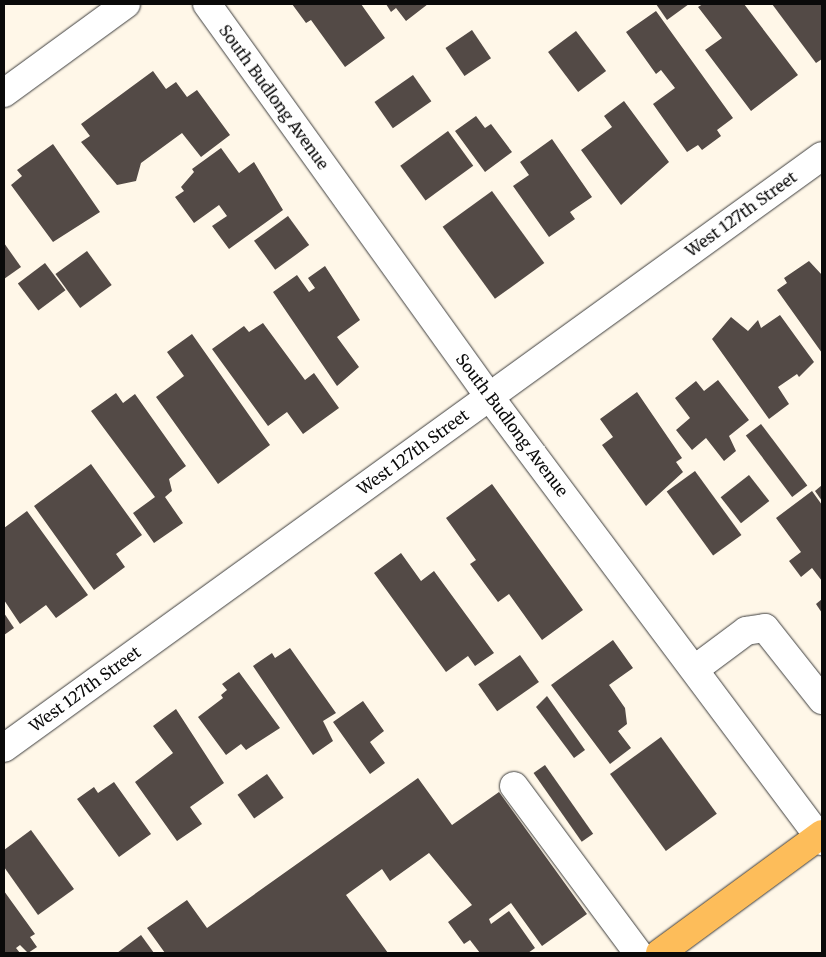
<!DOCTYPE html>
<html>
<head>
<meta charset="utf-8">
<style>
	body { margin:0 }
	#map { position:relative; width:826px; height:957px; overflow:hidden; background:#fff7e8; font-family:Merriweather,serif }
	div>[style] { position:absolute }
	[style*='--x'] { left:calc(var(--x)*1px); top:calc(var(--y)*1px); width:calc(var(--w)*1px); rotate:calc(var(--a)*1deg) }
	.building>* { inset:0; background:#534a46; transform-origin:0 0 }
	.roads { filter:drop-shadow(0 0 1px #3d3d3d) drop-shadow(0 0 1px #3d3d3d) }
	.minor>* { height:28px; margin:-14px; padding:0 14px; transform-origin:14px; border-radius:14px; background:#fff }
	.major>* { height:28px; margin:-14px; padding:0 14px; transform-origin:14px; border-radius:14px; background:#fdbd5a }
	span { translate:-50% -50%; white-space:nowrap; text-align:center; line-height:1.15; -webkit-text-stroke:5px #fff; paint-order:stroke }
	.street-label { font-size:16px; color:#0a0a0a }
	.frame { position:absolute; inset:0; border:5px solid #0a0a0a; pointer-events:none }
</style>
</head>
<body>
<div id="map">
	<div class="building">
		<i style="clip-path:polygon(292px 4px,361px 4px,385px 38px,345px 67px,311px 20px,306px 23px)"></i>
		<i style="clip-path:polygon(386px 4px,428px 4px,406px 21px,396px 8px,391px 12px)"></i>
		<i style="clip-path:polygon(656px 4px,689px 4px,667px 20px)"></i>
		<i style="clip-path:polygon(703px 4px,744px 4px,798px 75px,751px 111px,705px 50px,722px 38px,698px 7px)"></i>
		<i style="clip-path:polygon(772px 4px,822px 4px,822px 59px,816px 63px)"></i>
		<i style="clip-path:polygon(656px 11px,733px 118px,717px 130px,721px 136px,702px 150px,698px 145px,687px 152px,653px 104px,675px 88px,661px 70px,656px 74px,626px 32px)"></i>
		<i style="left:472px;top:30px;width:34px;height:32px;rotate:56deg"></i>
		<i style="left:576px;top:31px;width:50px;height:35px;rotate:53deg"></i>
		<i style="clip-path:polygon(153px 71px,166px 89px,176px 82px,187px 97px,197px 90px,230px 135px,201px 157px,182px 133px,141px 163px,136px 181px,117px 185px,81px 142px,90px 136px,81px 124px)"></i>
		<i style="left:413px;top:75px;width:32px;height:47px;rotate:55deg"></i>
		<i style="clip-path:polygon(624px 101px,669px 162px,621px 205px,581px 150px,612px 127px,604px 116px)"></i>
		<i style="clip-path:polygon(476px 116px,485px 128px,491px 124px,512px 152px,485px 172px,455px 131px)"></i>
		<i style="left:448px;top:131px;width:43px;height:59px;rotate:54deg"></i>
		<i style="clip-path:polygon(552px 139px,592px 197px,570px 212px,575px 219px,549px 237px,513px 186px,529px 175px,520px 162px)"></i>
		<i style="clip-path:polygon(53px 144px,100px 212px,53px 242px,11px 185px,22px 176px,17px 170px)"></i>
		<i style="clip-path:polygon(221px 148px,239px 173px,254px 162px,283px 210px,229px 249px,212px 226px,227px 216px,219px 205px,194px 223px,175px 197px,184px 191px,181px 187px,194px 172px,192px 169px)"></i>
		<i style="left:492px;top:191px;width:89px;height:61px;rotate:54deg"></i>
		<i style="left:288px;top:216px;width:36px;height:42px;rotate:54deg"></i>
		<i style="clip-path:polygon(4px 243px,21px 267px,4px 279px)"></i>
		<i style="left:87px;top:251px;width:42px;height:39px;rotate:54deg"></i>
		<i style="clip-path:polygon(809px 261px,822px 275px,822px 353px,777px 290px,787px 283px,784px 278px)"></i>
		<i style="left:45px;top:263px;width:34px;height:34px;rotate:53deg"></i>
		<i style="clip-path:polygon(325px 266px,360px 320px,337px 337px,359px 367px,337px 386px,273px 292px,297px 275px,309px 292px,315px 288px,308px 278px)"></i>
		<i style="clip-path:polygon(780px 315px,814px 362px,799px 377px,797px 374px,778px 387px,789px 404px,769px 419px,712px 339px,731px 317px,748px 331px,758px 320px,761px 328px)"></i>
		<i style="clip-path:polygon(263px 323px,305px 380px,314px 373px,339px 408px,303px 434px,287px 412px,268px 426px,212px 349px,244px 326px,249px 332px)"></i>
		<i style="clip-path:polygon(192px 334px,270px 445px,218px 484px,156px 397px,184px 376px,167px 352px)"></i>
		<i style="clip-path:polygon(718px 380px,749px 420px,729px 436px,736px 451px,724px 461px,706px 438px,692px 450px,676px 430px,690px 418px,675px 398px,696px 381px,704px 391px)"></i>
		<i style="clip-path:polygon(637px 392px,682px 458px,676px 462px,683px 472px,646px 506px,602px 445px,613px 437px,600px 419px)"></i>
		<i style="clip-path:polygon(116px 393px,123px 403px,135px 394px,186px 466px,169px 479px,172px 491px,165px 497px,183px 523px,154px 543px,133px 513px,155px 497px,91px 411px)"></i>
		<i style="left:761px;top:424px;width:77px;height:19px;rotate:53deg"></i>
		<i style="clip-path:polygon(91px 464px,142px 535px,116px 554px,125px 567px,94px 590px,34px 506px)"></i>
		<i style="left:695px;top:471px;width:79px;height:35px;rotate:54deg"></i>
		<i style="left:749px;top:475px;width:33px;height:36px;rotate:52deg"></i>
		<i style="clip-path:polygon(492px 484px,583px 610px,542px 640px,509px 594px,498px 602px,470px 564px,476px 560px,446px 518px)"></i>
		<i style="clip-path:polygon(822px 485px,822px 501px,815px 491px)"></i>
		<i style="clip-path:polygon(812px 491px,822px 505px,822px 581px,812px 568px,801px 577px,789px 561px,801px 552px,776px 518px)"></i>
		<i style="clip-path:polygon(27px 511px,88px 595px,56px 618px,46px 605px,20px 624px,4px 600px,4px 528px)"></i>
		<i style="clip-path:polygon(401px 553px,421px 581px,434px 571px,494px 653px,475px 666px,468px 656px,446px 672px,374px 573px)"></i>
		<i style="clip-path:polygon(822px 599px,822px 613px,816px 604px)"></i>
		<i style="clip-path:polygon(4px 613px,14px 628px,4px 635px)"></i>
		<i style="clip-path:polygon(613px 640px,633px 668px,609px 685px,625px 708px,627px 724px,618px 731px,631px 748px,610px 764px,551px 685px)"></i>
		<i style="clip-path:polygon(290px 648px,336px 713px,323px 721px,333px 741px,313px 755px,253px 666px,272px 653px,275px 658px)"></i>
		<i style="left:520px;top:655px;width:33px;height:51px;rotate:55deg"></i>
		<i style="clip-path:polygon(239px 672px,280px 728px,246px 750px,241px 744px,226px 755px,198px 717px,223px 698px,221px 695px,227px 690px,222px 684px)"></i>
		<i style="clip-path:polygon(547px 696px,585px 750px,574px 758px,536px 707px)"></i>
		<i style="clip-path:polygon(363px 701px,384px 731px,370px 742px,385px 763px,370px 774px,333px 722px)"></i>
		<i style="clip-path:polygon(176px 709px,224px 783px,190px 807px,202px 824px,177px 841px,135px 782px,173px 753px,153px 726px)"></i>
		<i style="left:661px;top:737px;width:95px;height:63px;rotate:54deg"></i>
		<i style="left:545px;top:765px;width:84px;height:14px;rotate:55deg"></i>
		<i style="left:267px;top:774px;width:29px;height:36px;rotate:55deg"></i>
		<i style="clip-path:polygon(418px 778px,452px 825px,499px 792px,587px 914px,542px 946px,511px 903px,489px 919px,491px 924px,509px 911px,535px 948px,528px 953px,480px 953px,470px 940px,464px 944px,448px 922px,472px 905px,429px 853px,390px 881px,382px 869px,346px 895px,388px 953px,165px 953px,147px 928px,187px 900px,207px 928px)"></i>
		<i style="clip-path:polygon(114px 782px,151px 834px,119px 857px,77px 799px,94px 787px,98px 793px)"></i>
		<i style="clip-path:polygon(31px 830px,74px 889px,38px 915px,4px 867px,4px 850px)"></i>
		<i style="clip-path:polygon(4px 891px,35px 934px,30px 937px,37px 947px,28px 953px,20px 945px,16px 948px,20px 953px,4px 953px)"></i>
		<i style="clip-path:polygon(141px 935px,154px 953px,117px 953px)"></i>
	</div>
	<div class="roads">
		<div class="minor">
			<i style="--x:207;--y:4;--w:483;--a:54.3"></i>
			<i style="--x:489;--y:396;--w:556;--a:53.19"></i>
			<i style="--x:4;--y:93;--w:151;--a:-36.1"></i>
			<i style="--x:695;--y:669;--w:64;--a:-36.7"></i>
			<i style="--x:746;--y:631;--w:19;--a:-9"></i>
			<i style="--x:765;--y:628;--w:92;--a:51.6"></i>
			<i style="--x:4;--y:748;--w:1010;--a:-35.89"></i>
			<i style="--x:514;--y:786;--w:208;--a:53.4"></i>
		</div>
		<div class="major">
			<i style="--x:660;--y:953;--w:201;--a:-36.3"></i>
		</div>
	</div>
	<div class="street-label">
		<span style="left:274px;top:97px;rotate:54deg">South Budlong Avenue</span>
		<span style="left:741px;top:214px;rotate:-36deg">West 127th Street</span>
		<span style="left:512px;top:425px;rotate:53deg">South Budlong Avenue</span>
		<span style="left:413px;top:452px;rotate:-36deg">West 127th Street</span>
		<span style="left:85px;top:689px;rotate:-36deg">West 127th Street</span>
	</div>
	<div class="frame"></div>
</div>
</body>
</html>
